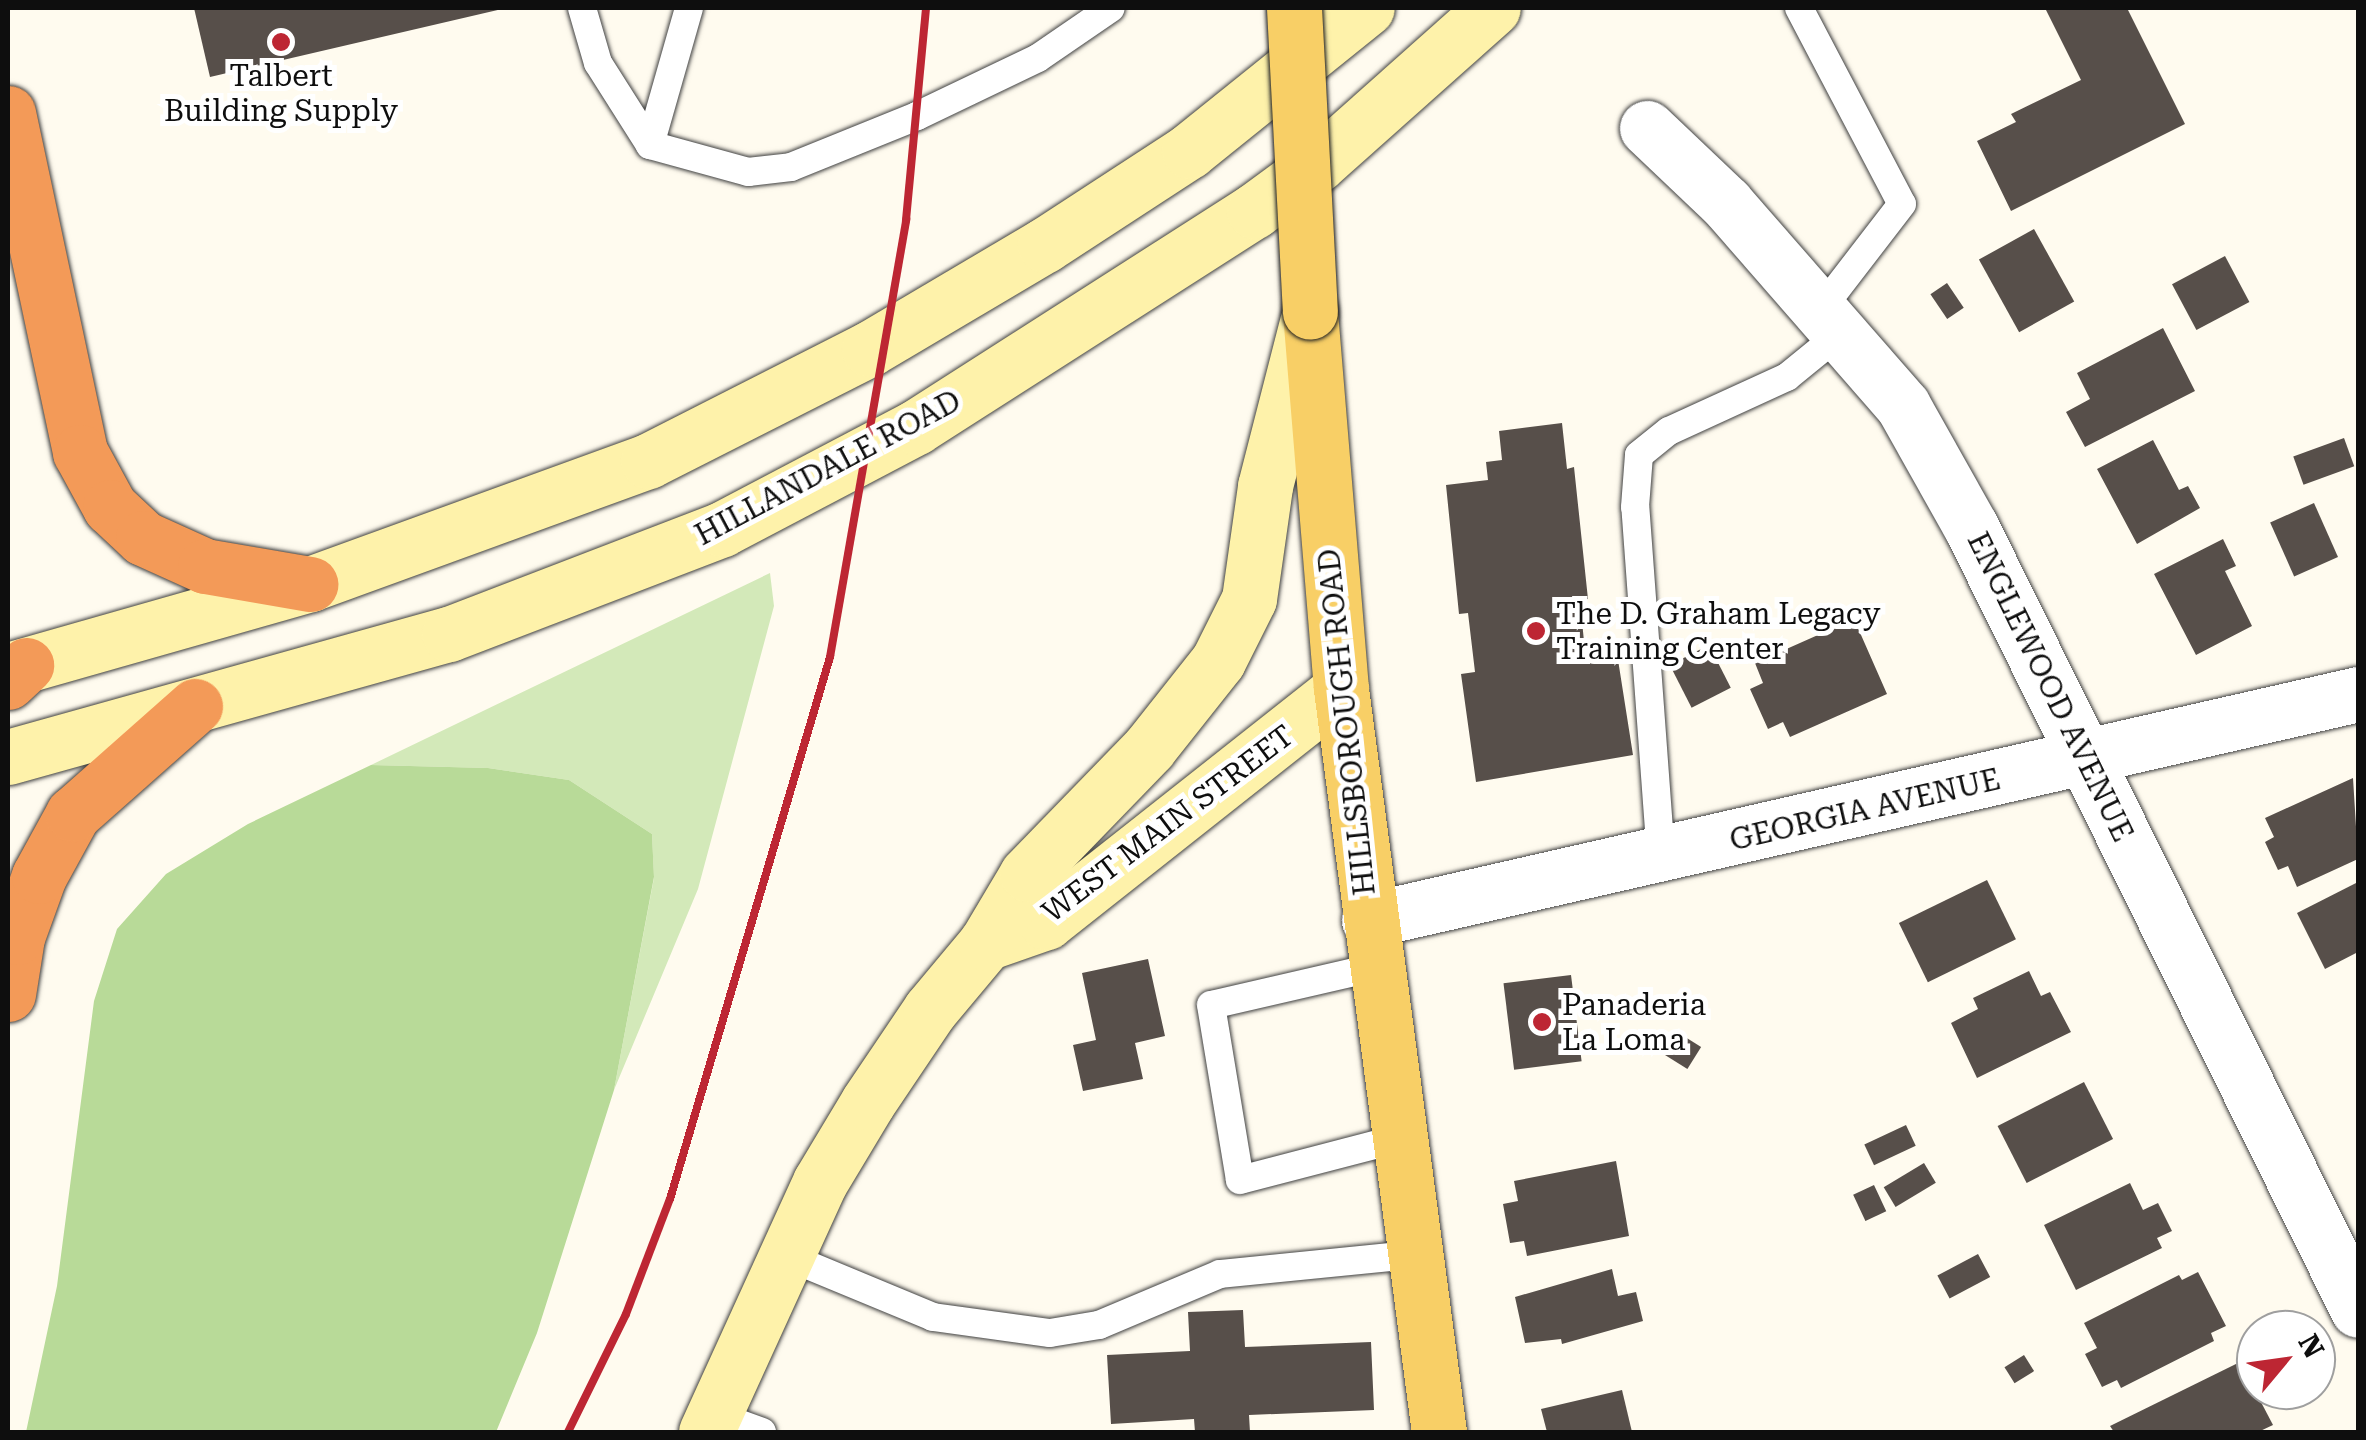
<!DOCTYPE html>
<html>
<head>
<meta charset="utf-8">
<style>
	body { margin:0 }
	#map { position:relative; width:2366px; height:1440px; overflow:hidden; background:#fffbef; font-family:"Roboto Serif",serif }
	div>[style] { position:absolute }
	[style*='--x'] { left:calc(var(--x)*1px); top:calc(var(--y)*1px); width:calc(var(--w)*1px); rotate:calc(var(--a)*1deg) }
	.green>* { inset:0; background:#d3e9b9 }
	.forest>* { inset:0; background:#b8da98 }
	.building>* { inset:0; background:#574f4a; transform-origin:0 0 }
	.roads { filter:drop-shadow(0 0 2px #414141) drop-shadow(0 0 2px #414141) }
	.lane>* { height:28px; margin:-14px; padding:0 14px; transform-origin:14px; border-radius:14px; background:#fff }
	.street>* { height:55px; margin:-27.5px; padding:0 27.5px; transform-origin:27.5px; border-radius:27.5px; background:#fff }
	.secondary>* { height:55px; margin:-27.5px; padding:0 27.5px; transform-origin:27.5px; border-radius:27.5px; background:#fef2aa }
	.primary>* { height:55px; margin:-27.5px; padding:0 27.5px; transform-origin:27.5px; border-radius:27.5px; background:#f8cf66 }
	.highway>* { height:55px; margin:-27.5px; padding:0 27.5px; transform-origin:27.5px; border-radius:27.5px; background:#f39a58 }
	.rail>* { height:8px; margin:-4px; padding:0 4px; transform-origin:4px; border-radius:4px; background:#bd2633 }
	.bridges { filter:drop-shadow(0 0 2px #1f1f1f) drop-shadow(0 0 2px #1f1f1f) }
	.primary-bridge>* { height:55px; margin:-27.5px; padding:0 27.5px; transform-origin:27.5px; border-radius:27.5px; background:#f8cf66 }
	.dots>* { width:28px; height:28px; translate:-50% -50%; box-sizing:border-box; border:5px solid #fff; border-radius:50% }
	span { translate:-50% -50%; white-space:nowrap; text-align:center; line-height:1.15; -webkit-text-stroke:10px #fff; paint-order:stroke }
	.poi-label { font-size:30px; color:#0e0e0e }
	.left { translate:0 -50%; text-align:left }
	.street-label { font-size:30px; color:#0e0e0e }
	.frame { position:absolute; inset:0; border:10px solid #0e0e0e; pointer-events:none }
	.north { position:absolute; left:2236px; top:1310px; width:100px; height:100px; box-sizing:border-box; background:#fff; border:2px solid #9f9f9f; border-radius:50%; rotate:61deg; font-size:28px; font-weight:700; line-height:40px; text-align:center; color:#0e0e0e }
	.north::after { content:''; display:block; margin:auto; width:35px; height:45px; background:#bd2633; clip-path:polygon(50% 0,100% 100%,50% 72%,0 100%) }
</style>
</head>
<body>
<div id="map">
	<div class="green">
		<i style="clip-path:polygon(770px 573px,774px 606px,698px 889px,614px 1090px,654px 878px,652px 834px,569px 780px,488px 768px,371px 765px)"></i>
	</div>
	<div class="forest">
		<i style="clip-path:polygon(371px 765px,488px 768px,569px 780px,652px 834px,654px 877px,614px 1090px,537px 1333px,496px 1432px,26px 1432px,57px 1286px,94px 1001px,117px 929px,166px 874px,248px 824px)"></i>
	</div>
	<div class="building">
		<i style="clip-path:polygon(194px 8px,502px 8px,502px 9px,210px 77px)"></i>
		<i style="clip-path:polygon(2045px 8px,2127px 8px,2185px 124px,2011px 211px,1977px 141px,2016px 122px,2011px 114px,2081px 80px)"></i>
		<i style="left:2034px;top:229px;width:83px;height:63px;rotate:61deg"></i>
		<i style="left:2225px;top:256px;width:52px;height:60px;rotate:62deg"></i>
		<i style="left:1947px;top:283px;width:30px;height:20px;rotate:56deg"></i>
		<i style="clip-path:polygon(2163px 328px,2195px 391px,2085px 447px,2066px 412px,2090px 399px,2077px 373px)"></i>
		<i style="clip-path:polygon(1562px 423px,1567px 469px,1574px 467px,1588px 599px,1580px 600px,1585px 652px,1616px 647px,1633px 755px,1476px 782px,1461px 674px,1475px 672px,1468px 613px,1459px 614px,1446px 485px,1488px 480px,1486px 462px,1502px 460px,1499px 431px)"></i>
		<i style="left:2344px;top:438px;width:30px;height:54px;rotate:70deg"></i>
		<i style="clip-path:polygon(2153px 440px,2179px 490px,2188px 486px,2200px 508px,2137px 544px,2097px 469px)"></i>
		<i style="left:2314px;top:503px;width:59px;height:48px;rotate:66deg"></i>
		<i style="clip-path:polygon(2223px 539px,2236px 566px,2225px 571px,2252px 626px,2196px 655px,2154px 574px)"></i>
		<i style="clip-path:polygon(1854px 619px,1887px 694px,1790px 737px,1783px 722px,1768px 729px,1750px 689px,1763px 683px,1755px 663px)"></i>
		<i style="left:1709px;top:645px;width:48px;height:44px;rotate:63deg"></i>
		<i style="clip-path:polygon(2353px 778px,2358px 859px,2297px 887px,2288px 866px,2278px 870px,2265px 842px,2274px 837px,2265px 818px)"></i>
		<i style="left:1987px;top:880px;width:66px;height:98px;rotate:64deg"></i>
		<i style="clip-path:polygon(2358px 882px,2358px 952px,2325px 969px,2297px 913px)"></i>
		<i style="clip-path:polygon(1148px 959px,1165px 1036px,1135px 1043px,1143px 1079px,1083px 1091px,1073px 1045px,1096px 1040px,1082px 973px)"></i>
		<i style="clip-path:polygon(2029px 971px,2041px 996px,2050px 992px,2071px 1032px,1977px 1078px,1951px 1023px,1978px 1009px,1973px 998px)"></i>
		<i style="left:1571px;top:975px;width:87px;height:68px;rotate:83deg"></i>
		<i style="left:1674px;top:1030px;width:32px;height:26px;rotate:32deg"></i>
		<i style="left:2084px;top:1082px;width:64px;height:97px;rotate:63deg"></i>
		<i style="left:1906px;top:1125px;width:23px;height:46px;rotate:65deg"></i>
		<i style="clip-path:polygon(1616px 1161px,1629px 1236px,1527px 1256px,1524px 1241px,1510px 1243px,1503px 1204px,1518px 1201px,1514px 1181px)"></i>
		<i style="left:1924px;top:1163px;width:23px;height:47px;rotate:59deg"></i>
		<i style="clip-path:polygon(2130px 1183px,2143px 1210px,2158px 1203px,2172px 1231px,2157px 1238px,2162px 1248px,2076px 1290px,2044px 1225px)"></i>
		<i style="left:1874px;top:1185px;width:29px;height:23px;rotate:65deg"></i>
		<i style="left:1978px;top:1254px;width:26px;height:46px;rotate:62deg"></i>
		<i style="clip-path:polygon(1612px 1269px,1618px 1296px,1636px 1292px,1643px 1321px,1562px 1344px,1561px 1339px,1525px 1343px,1515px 1297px)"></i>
		<i style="clip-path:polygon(2198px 1272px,2226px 1326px,2211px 1333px,2214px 1341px,2121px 1388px,2117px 1380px,2102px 1387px,2085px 1354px,2097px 1348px,2084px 1323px,2179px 1275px,2182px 1280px)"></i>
		<i style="clip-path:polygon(1243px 1310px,1245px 1347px,1371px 1342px,1374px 1410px,1249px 1415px,1250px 1432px,1195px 1432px,1194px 1419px,1111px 1424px,1107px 1355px,1190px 1351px,1188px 1312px)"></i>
		<i style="left:2024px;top:1355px;width:19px;height:23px;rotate:58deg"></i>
		<i style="clip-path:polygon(2240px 1362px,2273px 1425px,2258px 1432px,2114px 1432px,2110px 1426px)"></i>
		<i style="clip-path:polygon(1622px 1390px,1632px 1432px,1547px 1432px,1541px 1409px)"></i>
	</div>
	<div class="roads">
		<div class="lane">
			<i style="--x:582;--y:8;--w:57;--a:73.8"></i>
			<i style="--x:598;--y:63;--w:97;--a:57.6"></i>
			<i style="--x:650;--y:145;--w:102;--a:15.4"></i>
			<i style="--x:748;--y:172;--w:43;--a:-6.6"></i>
			<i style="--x:791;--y:167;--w:136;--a:-22"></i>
			<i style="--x:917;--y:116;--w:134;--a:-25.6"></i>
			<i style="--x:1038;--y:58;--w:88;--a:-34.4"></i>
			<i style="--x:1799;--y:8;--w:221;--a:62.3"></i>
			<i style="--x:1902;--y:204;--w:133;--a:127.6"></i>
			<i style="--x:650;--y:145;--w:142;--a:-74.1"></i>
			<i style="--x:1661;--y:857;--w:351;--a:-94.2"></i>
			<i style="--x:1635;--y:507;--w:52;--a:-85.6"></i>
			<i style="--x:1639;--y:455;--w:38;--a:-39"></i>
			<i style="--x:1669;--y:431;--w:130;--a:-24.6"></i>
			<i style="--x:1787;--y:377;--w:70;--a:-39.2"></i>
			<i style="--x:1376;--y:967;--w:169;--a:167"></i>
			<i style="--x:1211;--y:1005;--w:177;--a:80.6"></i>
			<i style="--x:1240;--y:1180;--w:166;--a:-14.6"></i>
			<i style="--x:786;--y:1256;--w:159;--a:22.5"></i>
			<i style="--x:933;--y:1317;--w:118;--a:7.8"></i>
			<i style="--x:1050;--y:1333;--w:50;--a:-9.3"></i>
			<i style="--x:1099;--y:1325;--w:131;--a:-22.9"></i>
			<i style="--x:1220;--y:1274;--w:200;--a:-5.7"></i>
			<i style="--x:715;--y:1415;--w:50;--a:19.9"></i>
		</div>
		<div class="street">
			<i style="--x:1647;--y:128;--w:109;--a:43.5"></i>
			<i style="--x:1726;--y:203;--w:269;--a:48.9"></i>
			<i style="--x:1903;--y:406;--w:139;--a:60.7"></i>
			<i style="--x:1971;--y:527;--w:873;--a:63.7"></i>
			<i style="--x:1369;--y:920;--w:1014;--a:-12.87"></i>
		</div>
		<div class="secondary">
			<i style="--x:8;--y:670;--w:314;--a:-15.9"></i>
			<i style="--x:310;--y:584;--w:360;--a:-20"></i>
			<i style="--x:648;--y:461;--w:248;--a:-26.9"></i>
			<i style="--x:869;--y:349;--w:204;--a:-30.6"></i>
			<i style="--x:1045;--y:245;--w:172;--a:-33.1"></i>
			<i style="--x:1189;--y:151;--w:228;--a:-38.8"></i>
			<i style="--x:8;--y:757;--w:458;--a:-15.6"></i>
			<i style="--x:449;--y:634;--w:292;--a:-21"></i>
			<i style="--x:722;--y:529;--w:219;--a:-27.7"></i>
			<i style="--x:916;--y:427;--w:401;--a:-32.6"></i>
			<i style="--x:1254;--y:211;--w:79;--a:-36.3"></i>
			<i style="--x:1318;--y:164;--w:234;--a:-41.7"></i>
			<i style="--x:986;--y:943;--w:64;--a:-19.3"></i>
			<i style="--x:1046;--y:922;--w:376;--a:-38.3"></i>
			<i style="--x:706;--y:1432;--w:275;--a:-65.5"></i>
			<i style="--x:820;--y:1182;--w:93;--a:-59"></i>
			<i style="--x:868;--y:1102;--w:111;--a:-56"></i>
			<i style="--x:930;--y:1010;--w:87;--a:-50.1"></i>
			<i style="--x:986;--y:943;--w:80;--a:-59.3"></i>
			<i style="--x:1027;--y:874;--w:175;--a:-45.9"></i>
			<i style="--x:1149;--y:748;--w:111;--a:-51.6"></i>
			<i style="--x:1218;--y:661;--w:69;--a:-63.4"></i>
			<i style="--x:1249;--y:599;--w:114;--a:-81.9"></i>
			<i style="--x:1265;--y:486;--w:169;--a:-75.6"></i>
		</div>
		<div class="primary">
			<i style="--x:1310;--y:312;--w:378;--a:85.3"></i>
			<i style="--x:1341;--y:689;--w:749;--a:82.49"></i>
		</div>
		<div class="highway">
			<i style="--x:8;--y:113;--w:347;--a:78"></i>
			<i style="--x:80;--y:452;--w:63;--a:61.4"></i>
			<i style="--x:110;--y:507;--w:45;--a:43.2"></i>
			<i style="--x:143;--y:538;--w:68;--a:24.3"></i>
			<i style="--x:205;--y:566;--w:107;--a:9.7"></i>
			<i style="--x:8;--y:682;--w:25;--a:-43"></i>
			<i style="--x:8;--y:994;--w:58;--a:-81"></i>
			<i style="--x:17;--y:937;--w:65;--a:-70.2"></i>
			<i style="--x:39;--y:876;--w:71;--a:-61.3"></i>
			<i style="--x:73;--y:814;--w:163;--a:-41.5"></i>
		</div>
	</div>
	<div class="rail">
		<i style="--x:568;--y:1432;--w:131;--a:-63.8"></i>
		<i style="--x:626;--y:1314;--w:123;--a:-69.1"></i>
		<i style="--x:670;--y:1199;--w:565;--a:-73.55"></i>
		<i style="--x:830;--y:657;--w:444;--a:-80.1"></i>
		<i style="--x:906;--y:220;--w:213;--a:-84.6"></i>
	</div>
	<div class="bridges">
		<div class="primary-bridge">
			<i style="--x:1294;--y:8;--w:304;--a:87"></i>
		</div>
	</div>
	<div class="dots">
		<i style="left:281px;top:42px;background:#bd2633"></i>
		<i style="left:1536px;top:631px;background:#bd2633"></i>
		<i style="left:1542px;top:1022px;background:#bd2633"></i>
	</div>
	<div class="poi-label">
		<span style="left:281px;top:93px">Talbert<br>Building Supply</span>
		<span class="left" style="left:1556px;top:631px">The D. Graham Legacy<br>Training Center</span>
		<span class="left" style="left:1562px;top:1022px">Panaderia<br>La Loma</span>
	</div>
	<div class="street-label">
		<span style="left:828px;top:468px;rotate:-28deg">HILLANDALE ROAD</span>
		<span style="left:2050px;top:687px;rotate:64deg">ENGLEWOOD AVENUE</span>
		<span style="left:1347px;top:722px;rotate:-96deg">HILLSBOROUGH ROAD</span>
		<span style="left:1865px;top:810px;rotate:-13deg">GEORGIA AVENUE</span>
		<span style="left:1168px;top:824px;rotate:-37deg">WEST MAIN STREET</span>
	</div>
	<div class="frame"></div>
	<div class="north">N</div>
</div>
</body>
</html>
